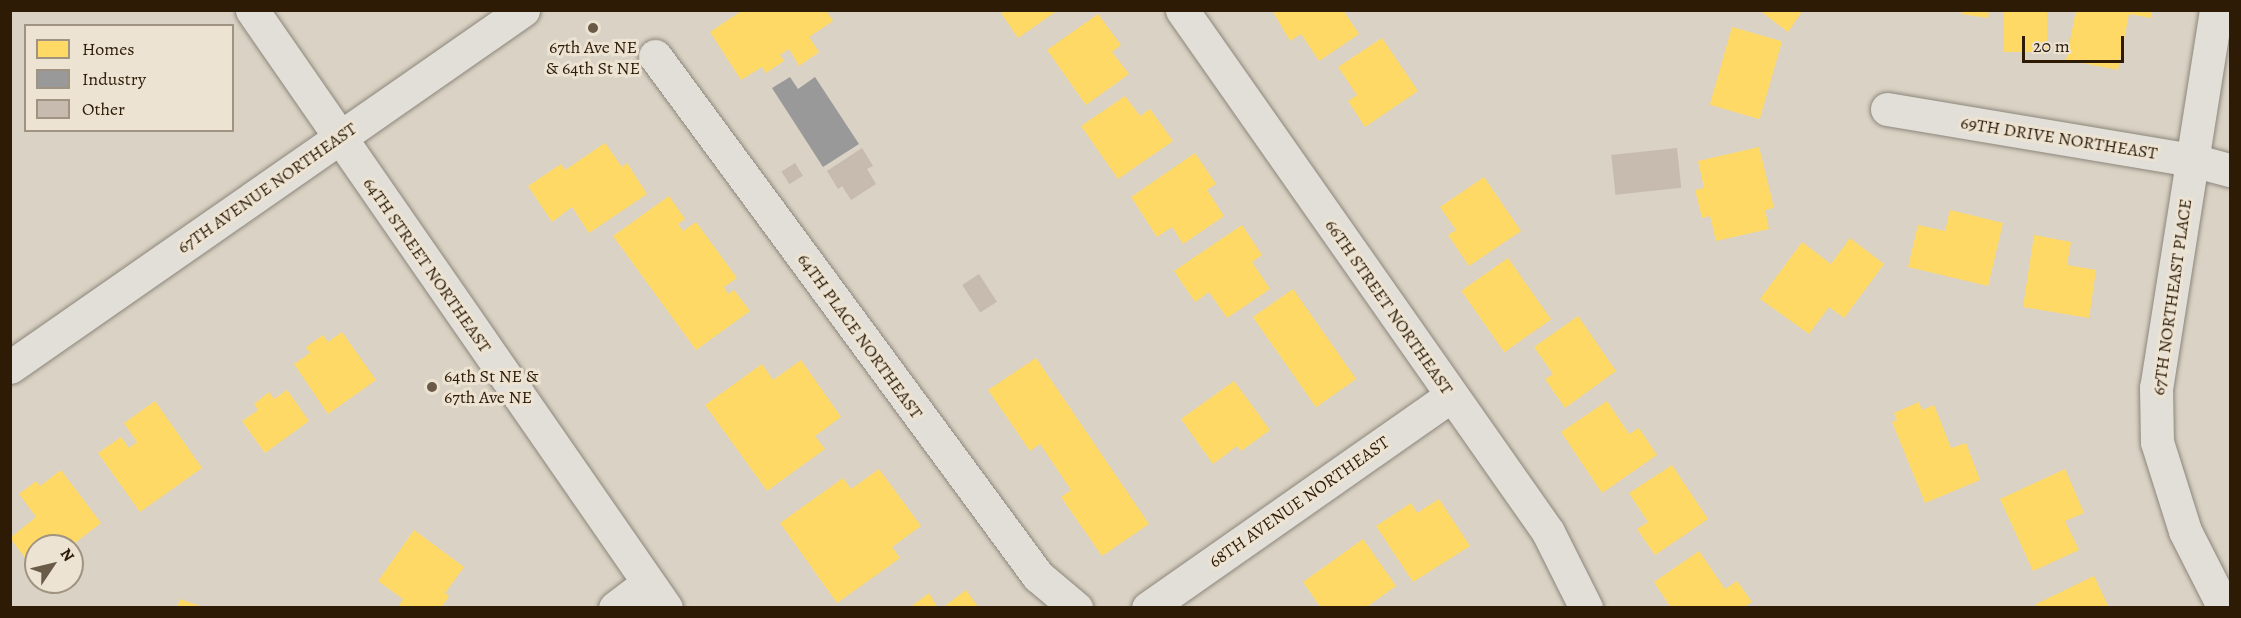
<!DOCTYPE html>
<html>
<head>
<meta charset="utf-8">
<style>
	body { margin:0 }
	#map { position:relative; width:2241px; height:618px; overflow:hidden; background:#dad2c4; font-family:Alegreya,serif }
	div>[style] { position:absolute }
	[style*='--x'] { left:calc(var(--x)*1px); top:calc(var(--y)*1px); width:calc(var(--w)*1px); rotate:calc(var(--a)*1deg) }
	.homes>* { inset:0; background:#ffd966; transform-origin:0 0 }
	.industry>* { inset:0; background:#999 }
	.building>* { inset:0; background:#c7baae; transform-origin:0 0 }
	.roads { filter:drop-shadow(0 0 2px #8c867b) drop-shadow(0 0 2px #8c867b) }
	.street>* { height:33px; margin:-16.5px; padding:0 16.5px; transform-origin:16.5px; border-radius:16.5px; background:#e2dfd8 }
	.secondary>* { height:33px; margin:-16.5px; padding:0 16.5px; transform-origin:16.5px; border-radius:16.5px; background:#e2dfd8 }
	.dots>* { width:16px; height:16px; translate:-50% -50%; box-sizing:border-box; border:3px solid #ece3d3; border-radius:50% }
	span { translate:-50% -50%; white-space:nowrap; text-align:center; line-height:1.15; -webkit-text-stroke:6px #ece3d3; paint-order:stroke }
	.poi-label { font-size:18px; color:#2d1b05 }
	.left { translate:0 -50%; text-align:left }
	.street-label { font-size:18px; color:#2d1b05 }
	.frame { position:absolute; inset:0; border:12px solid #2d1b05; pointer-events:none }
	.legend { position:absolute; left:24px; top:24px; width:210px; height:108px; box-sizing:border-box; background:#ece3d3; border:2px solid #a09381; margin:0; padding:8px 10px; list-style:none; font-size:18px; color:#2d1b05 }
	.legend li { display:flex; align-items:center; gap:12px; height:30px }
	.legend b { width:30px; border:2px solid #a09381 }
	.north { position:absolute; left:24px; top:534px; width:60px; height:60px; box-sizing:border-box; background:#ece3d3; border:2px solid #a09381; border-radius:50%; rotate:55deg; font-size:16px; font-weight:700; line-height:24px; text-align:center; color:#2d1b05 }
	.north::after { content:''; display:block; margin:auto; width:21px; height:27px; background:#6a5b48; clip-path:polygon(50% 0,100% 100%,50% 72%,0 100%) }
	.scale { position:absolute; left:2022px; top:36px; width:102px; height:27px; box-sizing:border-box; border:3px solid #2d1b05; border-top:0; padding-left:8px; font-size:18px; line-height:21px; white-space:nowrap; color:#2d1b05; -webkit-text-stroke:4px #ece3d3; paint-order:stroke }
</style>
</head>
<body>
<div id="map">
	<div class="homes">
		<i style="clip-path:polygon(743px 10px,826px 10px,833px 21px,809px 37px,819px 52px,799px 66px,789px 49px,780px 55px,784px 61px,766px 73px,762px 67px,741px 80px,710px 32px)"></i>
		<i style="clip-path:polygon(999px 10px,1058px 10px,1018px 38px)"></i>
		<i style="clip-path:polygon(1272px 10px,1343px 10px,1359px 34px,1319px 61px,1301px 34px,1290px 41px)"></i>
		<i style="clip-path:polygon(1759px 10px,1803px 10px,1788px 32px)"></i>
		<i style="clip-path:polygon(1961px 10px,1989px 10px,1988px 18px,1961px 14px)"></i>
		<i style="left:2004px;top:10px;width:43px;height:42px"></i>
		<i style="clip-path:polygon(2076px 10px,2152px 10px,2151px 18px,2129px 14px,2118px 70px,2066px 60px)"></i>
		<i style="clip-path:polygon(1098px 14px,1121px 45px,1112px 52px,1129px 74px,1086px 105px,1047px 50px)"></i>
		<i style="left:1732px;top:27px;width:52px;height:81px;rotate:16deg"></i>
		<i style="clip-path:polygon(1382px 38px,1418px 91px,1365px 127px,1348px 101px,1357px 95px,1338px 67px)"></i>
		<i style="clip-path:polygon(1125px 96px,1140px 116px,1150px 109px,1173px 141px,1118px 179px,1081px 126px)"></i>
		<i style="clip-path:polygon(605px 143px,622px 167px,627px 163px,647px 194px,589px 233px,572px 207px,552px 222px,528px 186px,561px 164px,565px 170px)"></i>
		<i style="clip-path:polygon(1759px 147px,1774px 208px,1765px 210px,1769px 229px,1716px 241px,1710px 216px,1702px 218px,1695px 190px,1704px 188px,1698px 161px)"></i>
		<i style="clip-path:polygon(1195px 153px,1216px 184px,1207px 190px,1224px 216px,1183px 244px,1172px 227px,1157px 237px,1131px 197px)"></i>
		<i style="clip-path:polygon(1484px 177px,1521px 231px,1469px 266px,1448px 235px,1456px 230px,1440px 207px)"></i>
		<i style="clip-path:polygon(669px 196px,685px 219px,678px 224px,683px 231px,696px 222px,737px 278px,724px 287px,728px 294px,734px 290px,750px 311px,696px 350px,613px 236px)"></i>
		<i style="clip-path:polygon(1950px 210px,2003px 223px,1988px 286px,1908px 267px,1918px 225px,1945px 231px)"></i>
		<i style="clip-path:polygon(1242px 225px,1262px 255px,1252px 262px,1270px 289px,1227px 318px,1209px 292px,1195px 302px,1174px 271px)"></i>
		<i style="clip-path:polygon(2034px 235px,2071px 242px,2067px 265px,2096px 270px,2089px 318px,2023px 307px)"></i>
		<i style="clip-path:polygon(1850px 238px,1884px 264px,1844px 318px,1829px 307px,1809px 334px,1760px 299px,1802px 242px,1831px 264px)"></i>
		<i style="left:1508px;top:258px;width:75px;height:57px;rotate:55deg"></i>
		<i style="left:1293px;top:289px;width:110px;height:49px;rotate:55deg"></i>
		<i style="clip-path:polygon(1578px 316px,1616px 371px,1565px 408px,1545px 379px,1553px 374px,1534px 347px)"></i>
		<i style="clip-path:polygon(342px 332px,376px 380px,328px 414px,294px 364px,310px 353px,306px 347px,323px 335px,328px 342px)"></i>
		<i style="clip-path:polygon(1036px 358px,1149px 524px,1102px 556px,1061px 497px,1071px 490px,1040px 444px,1030px 451px,988px 390px)"></i>
		<i style="clip-path:polygon(801px 360px,841px 417px,815px 436px,825px 449px,767px 491px,705px 405px,762px 364px,773px 380px)"></i>
		<i style="clip-path:polygon(1234px 381px,1270px 430px,1241px 451px,1237px 446px,1213px 464px,1181px 419px)"></i>
		<i style="clip-path:polygon(287px 390px,309px 421px,265px 453px,242px 421px,258px 410px,254px 404px,269px 392px,274px 399px)"></i>
		<i style="clip-path:polygon(155px 401px,202px 468px,140px 512px,98px 453px,121px 437px,129px 448px,137px 442px,124px 423px)"></i>
		<i style="clip-path:polygon(1607px 401px,1629px 434px,1639px 428px,1657px 455px,1602px 493px,1561px 432px)"></i>
		<i style="clip-path:polygon(1919px 402px,1922px 410px,1934px 405px,1951px 448px,1966px 443px,1980px 480px,1925px 503px,1892px 422px,1897px 420px,1894px 413px)"></i>
		<i style="clip-path:polygon(1672px 465px,1708px 519px,1655px 555px,1637px 529px,1648px 522px,1629px 493px)"></i>
		<i style="clip-path:polygon(879px 469px,921px 526px,892px 547px,900px 558px,837px 603px,780px 523px,843px 478px,851px 489px)"></i>
		<i style="clip-path:polygon(2065px 469px,2084px 513px,2065px 521px,2079px 550px,2033px 571px,2000px 499px)"></i>
		<i style="clip-path:polygon(61px 470px,101px 523px,71px 546px,36px 546px,33px 568px,10px 538px,36px 517px,19px 494px,36px 481px,40px 486px)"></i>
		<i style="clip-path:polygon(1439px 499px,1470px 546px,1413px 582px,1376px 526px,1411px 503px,1417px 513px)"></i>
		<i style="clip-path:polygon(414px 530px,464px 567px,445px 593px,449px 596px,441px 608px,402px 608px,399px 605px,403px 599px,378px 581px)"></i>
		<i style="clip-path:polygon(1363px 539px,1396px 586px,1365px 608px,1321px 608px,1303px 582px)"></i>
		<i style="clip-path:polygon(1699px 551px,1725px 589px,1737px 581px,1752px 602px,1743px 608px,1671px 608px,1654px 582px)"></i>
		<i style="clip-path:polygon(2094px 576px,2109px 608px,2038px 608px,2036px 604px)"></i>
		<i style="clip-path:polygon(966px 590px,979px 608px,942px 608px)"></i>
		<i style="clip-path:polygon(929px 593px,938px 608px,909px 608px)"></i>
		<i style="clip-path:polygon(180px 599px,203px 607px,203px 608px,177px 608px)"></i>
	</div>
	<div class="industry">
		<i style="clip-path:polygon(790px 77px,798px 89px,815px 77px,859px 144px,823px 167px,772px 88px)"></i>
	</div>
	<div class="building">
		<i style="clip-path:polygon(862px 148px,873px 166px,867px 169px,876px 184px,851px 200px,842px 186px,838px 189px,827px 171px)"></i>
		<i style="left:1677px;top:148px;width:40px;height:66px;rotate:84deg"></i>
		<i style="left:795px;top:163px;width:15px;height:16px;rotate:58deg"></i>
		<i style="left:979px;top:274px;width:33px;height:20px;rotate:57deg"></i>
	</div>
	<div class="roads">
		<div class="street">
			<i style="--x:1182;--y:10;--w:638;--a:54.96"></i>
			<i style="--x:1548;--y:532;--w:85;--a:63.4"></i>
			<i style="--x:2216;--y:10;--w:382;--a:99"></i>
			<i style="--x:2156;--y:387;--w:55;--a:89"></i>
			<i style="--x:2157;--y:442;--w:93;--a:72.5"></i>
			<i style="--x:2185;--y:531;--w:86;--a:63.1"></i>
			<i style="--x:655;--y:56;--w:646;--a:53.63"></i>
			<i style="--x:1038;--y:576;--w:50;--a:40.1"></i>
			<i style="--x:1887;--y:109;--w:309;--a:9.5"></i>
			<i style="--x:2192;--y:160;--w:39;--a:15"></i>
			<i style="--x:615;--y:608;--w:41;--a:-37.1"></i>
			<i style="--x:1148;--y:608;--w:370;--a:-35"></i>
		</div>
		<div class="secondary">
			<i style="--x:252;--y:10;--w:727;--a:55.3"></i>
			<i style="--x:10;--y:367;--w:625;--a:-34.83"></i>
		</div>
	</div>
	<div class="dots">
		<i style="left:593px;top:28px;background:#6a5b48"></i>
		<i style="left:432px;top:387px;background:#6a5b48"></i>
	</div>
	<div class="poi-label">
		<span style="left:593px;top:58px">67th Ave NE<br>&amp; 64th St NE</span>
		<span class="left" style="left:444px;top:387px">64th St NE &amp;<br>67th Ave NE</span>
	</div>
	<div class="street-label">
		<span style="left:2059px;top:138px;rotate:9deg">69TH DRIVE NORTHEAST</span>
		<span style="left:267px;top:188px;rotate:-35deg">67TH AVENUE NORTHEAST</span>
		<span style="left:427px;top:265px;rotate:55deg">64TH STREET NORTHEAST</span>
		<span style="left:2172px;top:297px;rotate:-82deg">67TH NORTHEAST PLACE</span>
		<span style="left:1389px;top:307px;rotate:55deg">66TH STREET NORTHEAST</span>
		<span style="left:860px;top:336px;rotate:54deg">64TH PLACE NORTHEAST</span>
		<span style="left:1299px;top:502px;rotate:-35deg">68TH AVENUE NORTHEAST</span>
	</div>
	<div class="frame"></div>
	<ul class="legend">
	<li><b style="height:16px;background:#ffd966"></b>Homes</li>
	<li><b style="height:16px;background:#999"></b>Industry</li>
	<li><b style="height:16px;background:#c7baae"></b>Other</li>
	</ul>
	<div class="north">N</div>
	<div class="scale">20 m</div>
</div>
</body>
</html>
